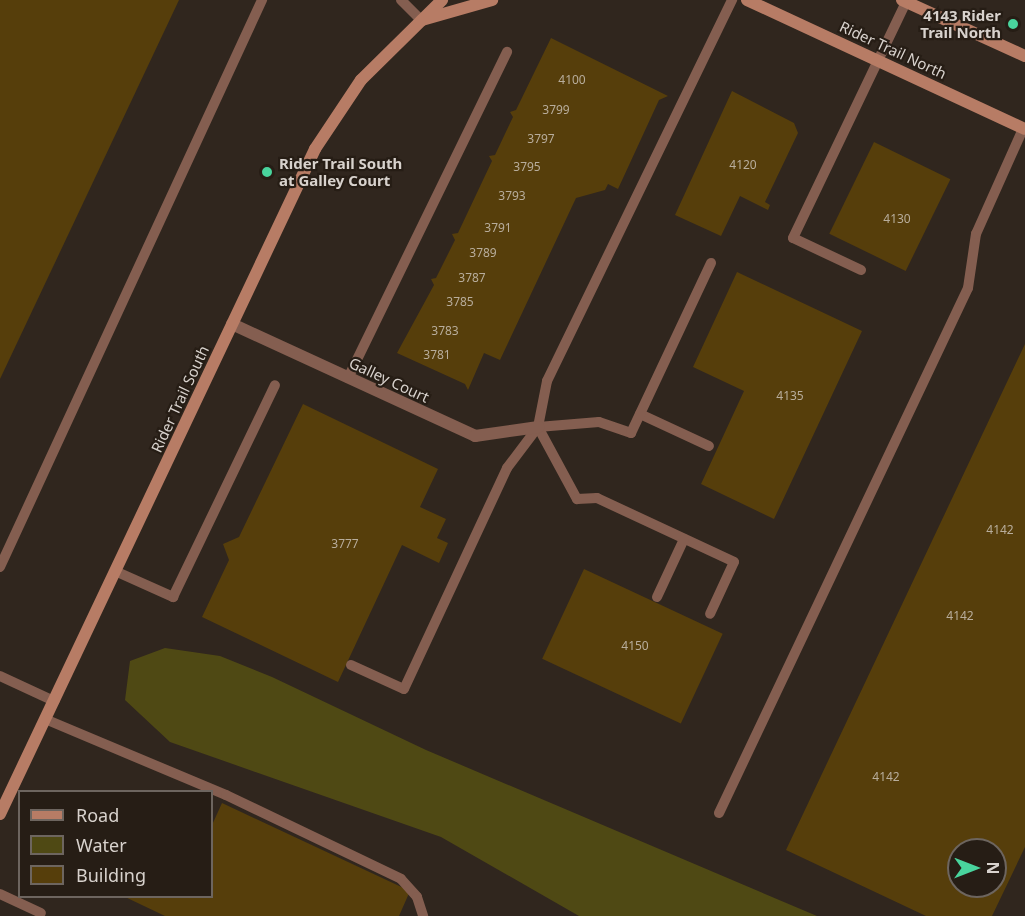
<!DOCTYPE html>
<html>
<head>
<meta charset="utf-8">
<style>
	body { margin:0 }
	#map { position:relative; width:1025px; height:916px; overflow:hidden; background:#30261e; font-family:"Noto Sans",sans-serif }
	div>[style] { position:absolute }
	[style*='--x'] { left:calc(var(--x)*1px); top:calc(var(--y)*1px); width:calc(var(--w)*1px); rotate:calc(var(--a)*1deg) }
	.water>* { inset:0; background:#4f4914 }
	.building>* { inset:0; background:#563e0b; transform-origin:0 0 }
	.lane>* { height:10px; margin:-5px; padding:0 5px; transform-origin:5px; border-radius:5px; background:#845e50 }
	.street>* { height:12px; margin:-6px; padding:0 6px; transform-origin:6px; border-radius:6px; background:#845e50 }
	.secondary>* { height:12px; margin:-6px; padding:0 6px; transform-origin:6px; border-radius:6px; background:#b77c65 }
	.dots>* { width:16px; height:16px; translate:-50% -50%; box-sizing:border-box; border:3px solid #261d15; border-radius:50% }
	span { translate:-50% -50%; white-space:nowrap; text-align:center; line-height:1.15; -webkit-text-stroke:4.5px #261d15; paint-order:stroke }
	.number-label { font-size:12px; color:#b8ad9c }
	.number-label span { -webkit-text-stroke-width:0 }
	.poi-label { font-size:15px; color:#d8d2cd; font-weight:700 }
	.right { translate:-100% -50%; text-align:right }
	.left { translate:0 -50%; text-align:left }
	.street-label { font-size:15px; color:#d8d2cd }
	.legend { position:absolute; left:18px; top:790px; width:195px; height:108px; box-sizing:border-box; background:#261d15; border:2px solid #6d655f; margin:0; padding:8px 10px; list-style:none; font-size:18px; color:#d8d2cd }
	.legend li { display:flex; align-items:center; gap:12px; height:30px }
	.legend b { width:30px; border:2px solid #6d655f }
	.north { position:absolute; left:947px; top:838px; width:60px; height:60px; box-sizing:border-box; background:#261d15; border:2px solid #6d655f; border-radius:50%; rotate:90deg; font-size:16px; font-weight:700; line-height:24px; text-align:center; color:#d8d2cd }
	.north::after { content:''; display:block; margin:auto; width:21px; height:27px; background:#49d49d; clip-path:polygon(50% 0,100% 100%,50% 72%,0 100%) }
</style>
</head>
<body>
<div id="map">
	<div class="water">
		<i style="clip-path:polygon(165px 648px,220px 656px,272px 677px,426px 750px,817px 916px,579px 916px,441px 837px,170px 742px,125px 700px,130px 661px)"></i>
	</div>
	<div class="building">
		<i style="clip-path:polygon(0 0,179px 0,0 379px)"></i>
		<i style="clip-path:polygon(551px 38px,668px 96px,659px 100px,618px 189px,608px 184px,605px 190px,576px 198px,500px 360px,484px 353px,468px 390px,465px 384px,397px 353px,434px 285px,431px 279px,436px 278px,455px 240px,452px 234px,458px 233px,492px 161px,489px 156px,495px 155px,513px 117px,510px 112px,516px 110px)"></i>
		<i style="clip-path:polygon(732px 91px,794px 123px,798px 133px,765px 202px,770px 205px,768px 210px,740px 196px,721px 236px,675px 215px)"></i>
		<i style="left:874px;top:142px;width:85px;height:102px;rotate:26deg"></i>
		<i style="clip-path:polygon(737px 272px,862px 331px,774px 519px,701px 484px,744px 391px,693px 367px)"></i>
		<i style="clip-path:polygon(evenodd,1025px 344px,1025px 847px,992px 916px,926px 916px,786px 850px,1025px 344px,959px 850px,995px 850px,995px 886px,959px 886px,959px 850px)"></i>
		<i style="clip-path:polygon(303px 404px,438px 469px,420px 507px,446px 519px,437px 538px,448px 543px,439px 563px,402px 545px,338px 682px,202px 617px,229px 560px,223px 544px,239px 537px)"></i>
		<i style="left:584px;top:569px;width:153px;height:99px;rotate:25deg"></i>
		<i style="clip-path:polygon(222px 803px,410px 891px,399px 916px,165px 916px,123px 896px,212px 896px,212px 825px)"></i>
	</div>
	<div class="lane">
		<i style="--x:401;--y:0;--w:28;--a:45"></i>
		<i style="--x:861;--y:270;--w:75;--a:-154.8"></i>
		<i style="--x:793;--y:238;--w:264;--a:-64.4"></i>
		<i style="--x:348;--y:378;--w:363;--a:-64"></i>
		<i style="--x:640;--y:414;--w:76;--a:24.9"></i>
		<i style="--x:538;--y:427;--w:82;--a:61.6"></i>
		<i style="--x:577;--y:499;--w:20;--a:-3"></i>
		<i style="--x:597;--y:498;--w:151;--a:25"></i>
		<i style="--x:734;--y:562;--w:57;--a:114.8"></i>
		<i style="--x:538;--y:427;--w:61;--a:-4.7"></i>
		<i style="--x:599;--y:422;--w:34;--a:19"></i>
		<i style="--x:631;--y:433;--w:188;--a:-64.8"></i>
		<i style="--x:0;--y:567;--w:625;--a:-65.2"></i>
		<i style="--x:115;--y:571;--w:64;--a:24.1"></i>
		<i style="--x:173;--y:597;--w:235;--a:-64.3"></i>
		<i style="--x:657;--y:597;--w:64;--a:-65"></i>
		<i style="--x:351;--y:665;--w:58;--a:24.4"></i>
		<i style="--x:404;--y:689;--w:244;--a:-65"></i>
		<i style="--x:507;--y:468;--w:51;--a:-52.9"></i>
		<i style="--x:538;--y:427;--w:47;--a:-78.9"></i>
		<i style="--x:547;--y:381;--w:424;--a:-64.1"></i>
		<i style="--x:0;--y:676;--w:60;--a:24.8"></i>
		<i style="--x:45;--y:719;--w:196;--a:22.8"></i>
		<i style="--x:226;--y:795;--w:194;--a:25.6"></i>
		<i style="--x:401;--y:879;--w:24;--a:48"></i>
		<i style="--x:417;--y:897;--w:20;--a:72"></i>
		<i style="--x:719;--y:813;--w:581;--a:-64.63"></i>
		<i style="--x:968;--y:288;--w:55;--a:-81.6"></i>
		<i style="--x:976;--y:234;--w:115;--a:-65.9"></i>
		<i style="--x:0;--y:894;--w:45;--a:24.9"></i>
	</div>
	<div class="street">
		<i style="--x:232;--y:324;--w:268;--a:24.7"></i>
		<i style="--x:475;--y:436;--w:64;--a:-8.1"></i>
	</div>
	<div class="secondary">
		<i style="--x:747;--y:0;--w:306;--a:24.9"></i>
		<i style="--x:902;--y:0;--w:135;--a:24.5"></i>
		<i style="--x:422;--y:20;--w:73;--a:-15.9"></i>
		<i style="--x:0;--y:814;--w:736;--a:-64.65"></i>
		<i style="--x:315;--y:149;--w:83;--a:-56.3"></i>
		<i style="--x:361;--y:80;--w:114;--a:-44.6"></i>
	</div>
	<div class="dots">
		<i style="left:1013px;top:24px;background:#49d49d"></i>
		<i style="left:267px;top:172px;background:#49d49d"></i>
	</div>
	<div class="number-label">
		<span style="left:572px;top:80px">4100</span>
		<span style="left:556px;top:110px">3799</span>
		<span style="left:541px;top:139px">3797</span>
		<span style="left:743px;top:165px">4120</span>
		<span style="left:527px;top:167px">3795</span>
		<span style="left:512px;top:196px">3793</span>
		<span style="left:897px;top:219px">4130</span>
		<span style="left:498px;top:228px">3791</span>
		<span style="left:483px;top:253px">3789</span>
		<span style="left:472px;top:278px">3787</span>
		<span style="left:460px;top:302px">3785</span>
		<span style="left:445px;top:331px">3783</span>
		<span style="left:437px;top:355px">3781</span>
		<span style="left:790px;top:396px">4135</span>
		<span style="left:1000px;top:530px">4142</span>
		<span style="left:345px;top:544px">3777</span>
		<span style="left:960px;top:616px">4142</span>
		<span style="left:635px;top:646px">4150</span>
		<span style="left:886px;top:777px">4142</span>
	</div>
	<div class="poi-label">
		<span class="right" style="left:1001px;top:24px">4143 Rider<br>Trail North</span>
		<span class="left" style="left:279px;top:172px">Rider Trail South<br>at Galley Court</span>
	</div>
	<div class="street-label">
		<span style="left:893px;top:50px;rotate:25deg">Rider Trail North</span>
		<span style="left:389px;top:380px;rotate:25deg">Galley Court</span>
		<span style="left:180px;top:399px;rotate:-65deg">Rider Trail South</span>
	</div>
	<ul class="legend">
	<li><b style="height:8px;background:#b77c65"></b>Road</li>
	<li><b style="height:16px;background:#4f4914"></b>Water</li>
	<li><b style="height:16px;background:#563e0b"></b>Building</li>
	</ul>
	<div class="north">N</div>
</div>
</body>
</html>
